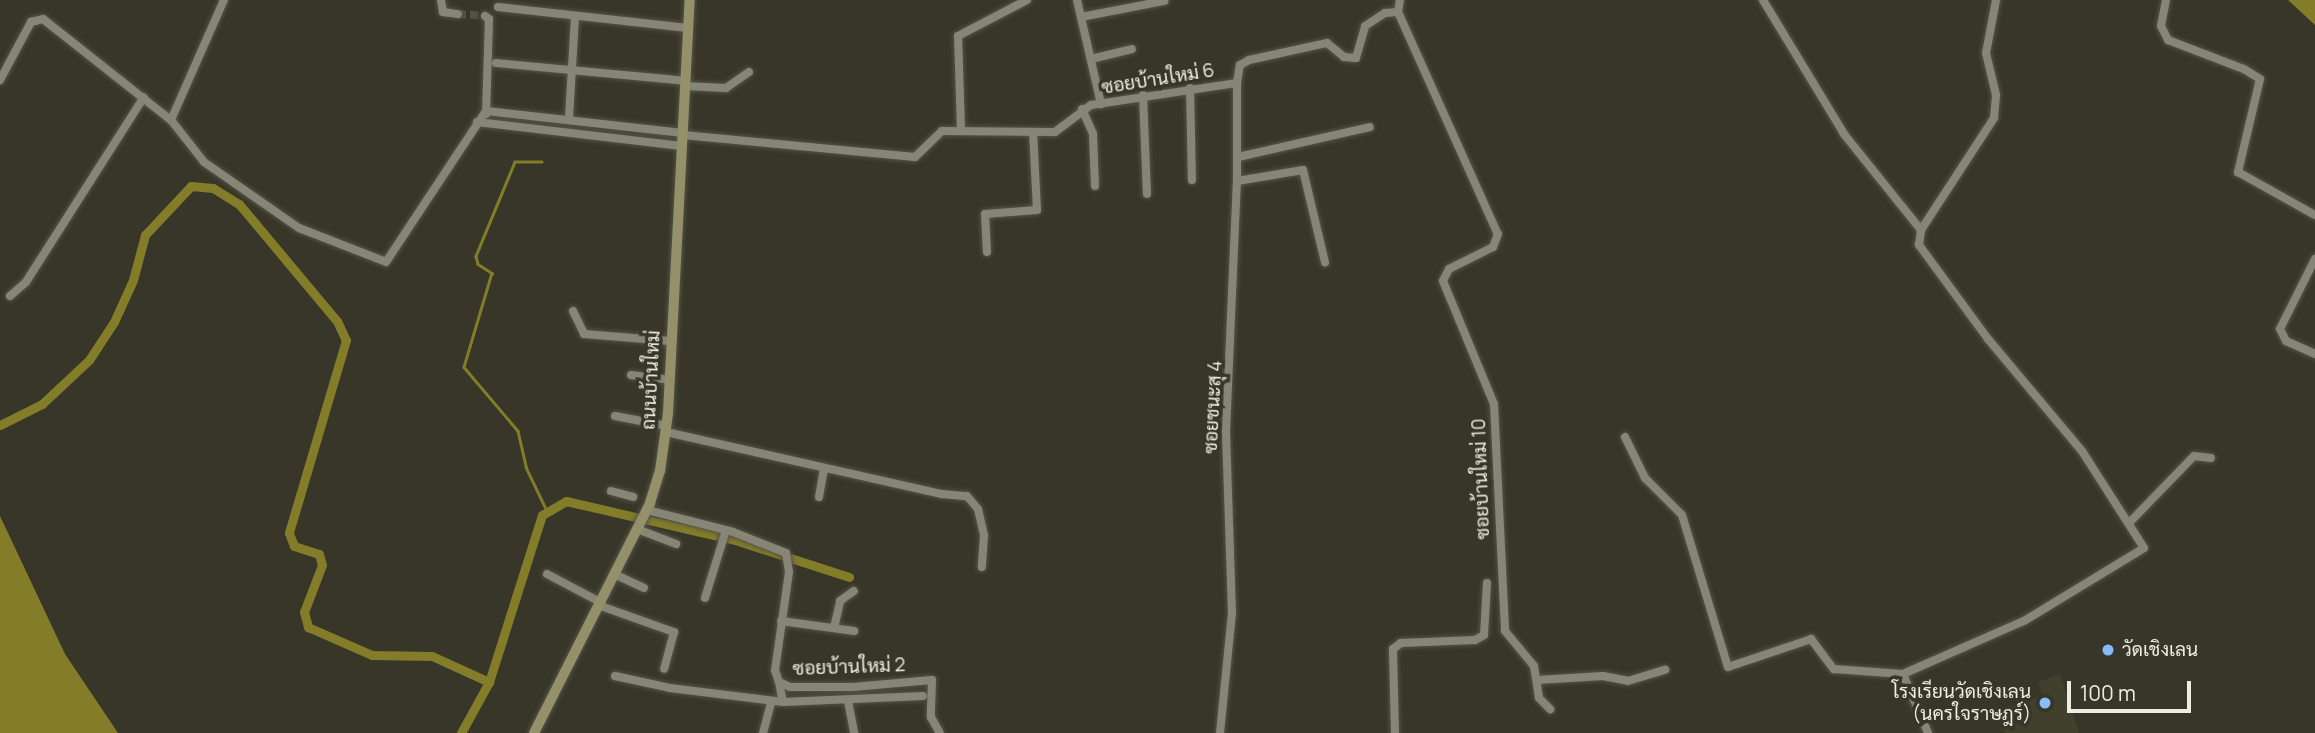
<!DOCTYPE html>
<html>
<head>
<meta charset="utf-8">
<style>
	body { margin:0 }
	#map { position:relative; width:2315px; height:733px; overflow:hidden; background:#373628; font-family:Manrope,Sarabun,sans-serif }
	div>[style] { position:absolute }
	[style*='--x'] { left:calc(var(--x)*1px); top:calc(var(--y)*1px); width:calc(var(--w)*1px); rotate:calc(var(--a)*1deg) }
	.built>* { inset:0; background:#41402c }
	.water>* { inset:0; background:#837c29 }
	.stream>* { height:2.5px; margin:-1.25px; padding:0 1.25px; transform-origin:1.25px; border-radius:1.25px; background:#837c29 }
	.canal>* { height:9px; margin:-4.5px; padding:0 4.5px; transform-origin:4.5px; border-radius:4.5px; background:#837c29 }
	.street-tunnel>* { height:8px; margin-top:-4px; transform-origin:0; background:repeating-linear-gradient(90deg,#525144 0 8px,transparent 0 12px) }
	.roads { filter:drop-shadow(0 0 2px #545348) drop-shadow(0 0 2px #545348) }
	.street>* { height:8px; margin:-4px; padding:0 4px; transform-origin:4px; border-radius:4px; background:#878676 }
	.secondary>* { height:10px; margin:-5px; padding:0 5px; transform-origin:5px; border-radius:5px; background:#94916a }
	.dots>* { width:19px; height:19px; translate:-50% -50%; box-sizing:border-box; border:4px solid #373628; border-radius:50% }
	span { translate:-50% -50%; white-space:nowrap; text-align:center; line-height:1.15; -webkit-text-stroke:7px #373628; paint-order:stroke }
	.street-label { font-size:19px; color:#edede4 }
	.poi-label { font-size:19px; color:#edede4 }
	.left { translate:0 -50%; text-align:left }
	.right { translate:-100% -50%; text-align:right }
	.scale { position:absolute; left:2067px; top:681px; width:124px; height:32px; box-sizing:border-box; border:4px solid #edede4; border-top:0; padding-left:9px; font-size:21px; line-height:24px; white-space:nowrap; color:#edede4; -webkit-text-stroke:5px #373628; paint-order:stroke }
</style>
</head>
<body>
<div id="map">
	<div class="built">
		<i style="clip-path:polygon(2060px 674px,2079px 733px,2005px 733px,1998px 711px,2042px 695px,2038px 682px)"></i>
	</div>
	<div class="water">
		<i style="clip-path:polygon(2288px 0,2315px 0,2315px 25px)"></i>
		<i style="clip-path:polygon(0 516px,65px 654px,118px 733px,0 733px)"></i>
	</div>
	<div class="stream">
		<i style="--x:542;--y:162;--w:27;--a:180"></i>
		<i style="--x:515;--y:162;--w:102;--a:112.5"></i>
		<i style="--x:476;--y:256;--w:8;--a:76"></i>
		<i style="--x:478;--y:264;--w:17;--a:33"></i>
		<i style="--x:492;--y:273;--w:98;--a:106.6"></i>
		<i style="--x:464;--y:367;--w:84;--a:49.8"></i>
		<i style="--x:518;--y:431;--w:37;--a:77"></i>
		<i style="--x:526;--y:467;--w:49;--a:64.5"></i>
	</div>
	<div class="canal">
		<i style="--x:0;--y:425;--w:47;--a:-26.6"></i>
		<i style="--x:42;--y:404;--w:64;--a:-43.1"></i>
		<i style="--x:89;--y:360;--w:45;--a:-56.7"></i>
		<i style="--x:114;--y:322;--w:46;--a:-65.7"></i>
		<i style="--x:133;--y:280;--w:47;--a:-75.1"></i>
		<i style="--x:145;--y:235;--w:67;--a:-46.8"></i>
		<i style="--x:191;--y:186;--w:22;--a:5"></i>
		<i style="--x:213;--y:188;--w:31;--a:32"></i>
		<i style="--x:239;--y:204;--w:153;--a:50.1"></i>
		<i style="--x:337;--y:321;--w:21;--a:65"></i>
		<i style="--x:346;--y:340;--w:201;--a:106.5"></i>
		<i style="--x:289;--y:533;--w:14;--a:69"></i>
		<i style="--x:294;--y:546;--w:26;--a:18"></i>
		<i style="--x:319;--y:554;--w:11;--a:75"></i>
		<i style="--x:322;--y:565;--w:50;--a:111"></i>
		<i style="--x:304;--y:612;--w:16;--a:75"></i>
		<i style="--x:308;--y:627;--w:70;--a:23.6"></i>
		<i style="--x:372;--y:655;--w:60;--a:1"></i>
		<i style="--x:432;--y:656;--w:63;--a:24.5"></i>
		<i style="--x:461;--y:733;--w:58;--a:-61.2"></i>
		<i style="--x:489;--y:682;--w:175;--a:-72.4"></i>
		<i style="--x:542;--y:515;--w:28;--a:-30"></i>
		<i style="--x:566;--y:501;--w:173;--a:13"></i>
		<i style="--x:735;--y:540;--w:120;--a:18"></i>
	</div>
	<div class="street-tunnel">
		<i style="--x:458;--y:14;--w:27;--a:4"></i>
	</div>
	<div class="roads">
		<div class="street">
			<i style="--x:441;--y:0;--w:12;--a:81"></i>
			<i style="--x:443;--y:12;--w:15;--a:8"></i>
			<i style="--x:1077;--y:0;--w:107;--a:77"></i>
			<i style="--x:1400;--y:0;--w:12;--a:99"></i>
			<i style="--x:1398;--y:12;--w:243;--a:65.8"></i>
			<i style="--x:1498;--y:234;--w:14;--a:111"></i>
			<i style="--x:1493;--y:247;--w:49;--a:153.4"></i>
			<i style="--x:1449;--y:269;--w:13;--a:117"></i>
			<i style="--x:1443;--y:281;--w:133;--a:67.5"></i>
			<i style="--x:1494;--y:404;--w:227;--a:87.2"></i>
			<i style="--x:1505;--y:631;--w:45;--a:50.4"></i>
			<i style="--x:1534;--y:666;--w:32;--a:81"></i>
			<i style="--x:1539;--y:698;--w:16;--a:45"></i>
			<i style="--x:1763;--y:0;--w:157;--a:58.8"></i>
			<i style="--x:1844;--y:134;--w:123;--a:51.3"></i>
			<i style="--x:2166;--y:0;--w:26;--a:101"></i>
			<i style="--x:2161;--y:26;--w:16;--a:63"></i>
			<i style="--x:2168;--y:40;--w:81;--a:20.9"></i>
			<i style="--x:2244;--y:69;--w:19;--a:32"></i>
			<i style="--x:2260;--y:79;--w:96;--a:103.3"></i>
			<i style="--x:2238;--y:172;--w:88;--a:29.2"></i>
			<i style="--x:498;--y:7;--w:191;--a:6.3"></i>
			<i style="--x:485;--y:16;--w:5;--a:37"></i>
			<i style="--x:489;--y:19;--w:95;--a:91.8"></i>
			<i style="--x:1081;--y:17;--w:85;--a:-10.9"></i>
			<i style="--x:1091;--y:59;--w:42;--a:-13.7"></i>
			<i style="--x:496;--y:63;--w:191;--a:5.4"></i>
			<i style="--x:0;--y:80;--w:66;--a:-61.9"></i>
			<i style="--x:31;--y:22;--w:12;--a:-14"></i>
			<i style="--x:43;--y:19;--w:163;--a:38.3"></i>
			<i style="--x:171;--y:120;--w:53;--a:51.8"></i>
			<i style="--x:204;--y:162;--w:116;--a:34.8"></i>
			<i style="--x:299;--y:228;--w:93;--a:21.3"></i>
			<i style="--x:386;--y:262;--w:181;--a:-56.5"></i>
			<i style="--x:486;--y:111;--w:198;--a:6.4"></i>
			<i style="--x:685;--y:86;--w:41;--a:2.8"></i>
			<i style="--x:726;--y:88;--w:28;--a:-35"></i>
			<i style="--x:1190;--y:88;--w:92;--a:88.8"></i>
			<i style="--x:1143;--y:95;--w:99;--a:87.7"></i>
			<i style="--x:1082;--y:109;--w:27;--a:66"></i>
			<i style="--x:1093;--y:134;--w:52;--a:87.8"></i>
			<i style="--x:569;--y:118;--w:102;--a:-86.6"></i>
			<i style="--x:171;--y:120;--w:131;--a:-66.2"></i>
			<i style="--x:477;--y:122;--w:206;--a:6.7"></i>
			<i style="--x:961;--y:130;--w:94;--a:-91.8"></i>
			<i style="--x:958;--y:36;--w:78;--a:-27.6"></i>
			<i style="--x:683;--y:135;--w:233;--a:5.4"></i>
			<i style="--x:915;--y:157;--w:37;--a:-44"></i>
			<i style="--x:942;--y:131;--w:113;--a:0.5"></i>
			<i style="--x:1055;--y:132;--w:45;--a:-36.9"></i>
			<i style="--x:1091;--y:105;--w:148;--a:-8.6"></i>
			<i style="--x:1237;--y:83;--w:18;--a:-81"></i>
			<i style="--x:1240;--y:65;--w:10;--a:-29"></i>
			<i style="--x:1249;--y:60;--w:80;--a:-12.3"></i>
			<i style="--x:1327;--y:43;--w:22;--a:39"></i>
			<i style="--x:1344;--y:57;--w:12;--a:5"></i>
			<i style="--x:1356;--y:58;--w:33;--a:-74"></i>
			<i style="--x:1365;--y:26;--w:24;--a:-33"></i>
			<i style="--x:1385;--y:13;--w:13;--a:-4"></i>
			<i style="--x:1238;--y:157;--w:135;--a:-12.8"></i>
			<i style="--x:1237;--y:181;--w:67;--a:-9.5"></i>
			<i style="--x:1303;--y:170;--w:95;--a:76.6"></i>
			<i style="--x:987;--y:252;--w:38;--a:-93"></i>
			<i style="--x:985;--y:214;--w:52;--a:-4.4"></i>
			<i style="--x:1037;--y:210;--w:78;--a:-92.9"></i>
			<i style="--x:2315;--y:259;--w:78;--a:116.6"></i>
			<i style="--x:2280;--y:329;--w:13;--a:63"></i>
			<i style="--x:2286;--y:341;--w:32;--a:24"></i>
			<i style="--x:10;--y:296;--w:21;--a:-41"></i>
			<i style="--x:26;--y:282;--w:219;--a:-57.5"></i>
			<i style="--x:573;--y:311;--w:25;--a:64"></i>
			<i style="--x:584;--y:334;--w:86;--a:4.7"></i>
			<i style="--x:631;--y:375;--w:38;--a:7"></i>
			<i style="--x:615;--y:416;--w:53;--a:10.9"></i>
			<i style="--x:666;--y:432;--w:283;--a:12.7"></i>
			<i style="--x:942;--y:494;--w:25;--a:5"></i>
			<i style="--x:967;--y:496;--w:17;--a:50"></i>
			<i style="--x:978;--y:509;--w:27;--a:77"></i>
			<i style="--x:984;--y:535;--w:32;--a:94"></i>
			<i style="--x:1625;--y:437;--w:46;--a:64"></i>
			<i style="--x:1645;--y:478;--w:52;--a:45"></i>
			<i style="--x:1682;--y:515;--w:159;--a:73.2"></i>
			<i style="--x:1728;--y:667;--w:88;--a:-18.6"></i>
			<i style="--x:1811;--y:639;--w:38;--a:53"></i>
			<i style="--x:1834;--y:669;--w:69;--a:4.1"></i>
			<i style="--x:1903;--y:674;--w:132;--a:-23.7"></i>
			<i style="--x:2024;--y:621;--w:140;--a:-31.3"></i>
			<i style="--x:2144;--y:548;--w:115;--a:-122.6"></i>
			<i style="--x:2082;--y:451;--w:146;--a:-130"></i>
			<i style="--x:1988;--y:339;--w:117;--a:-126.3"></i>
			<i style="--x:1919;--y:245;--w:15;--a:-82"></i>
			<i style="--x:1921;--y:230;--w:134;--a:-56.9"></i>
			<i style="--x:1994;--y:118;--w:23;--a:-85"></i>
			<i style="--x:1996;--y:95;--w:43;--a:-103.4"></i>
			<i style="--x:1986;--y:53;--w:54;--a:-79.3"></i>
			<i style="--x:611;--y:491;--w:23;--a:15"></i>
			<i style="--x:819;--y:497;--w:29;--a:-80"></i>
			<i style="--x:647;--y:510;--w:89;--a:14.3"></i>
			<i style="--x:733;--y:532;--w:57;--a:21.6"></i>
			<i style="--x:786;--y:553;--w:19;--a:81"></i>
			<i style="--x:789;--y:572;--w:99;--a:98.1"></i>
			<i style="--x:775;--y:670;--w:13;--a:72"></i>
			<i style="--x:779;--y:682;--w:12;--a:24"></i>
			<i style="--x:790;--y:687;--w:63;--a:0"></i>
			<i style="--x:853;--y:687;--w:79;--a:-5.1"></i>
			<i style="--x:932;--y:680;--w:37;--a:92"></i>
			<i style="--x:931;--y:717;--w:18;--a:61"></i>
			<i style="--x:2129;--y:523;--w:93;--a:-45.9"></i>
			<i style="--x:2194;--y:456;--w:17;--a:7"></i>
			<i style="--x:637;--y:529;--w:42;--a:21"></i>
			<i style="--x:547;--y:574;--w:60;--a:27.8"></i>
			<i style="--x:614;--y:574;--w:33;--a:25"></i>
			<i style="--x:705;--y:598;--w:71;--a:-72.8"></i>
			<i style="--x:598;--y:605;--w:81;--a:19.6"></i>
			<i style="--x:674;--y:632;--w:38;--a:105"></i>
			<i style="--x:781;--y:621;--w:74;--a:7.8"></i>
			<i style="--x:834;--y:628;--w:28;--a:-77"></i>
			<i style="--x:840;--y:601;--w:17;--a:-36"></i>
			<i style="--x:1903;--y:674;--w:64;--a:67"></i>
			<i style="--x:615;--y:676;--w:56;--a:12.3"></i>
			<i style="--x:670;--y:688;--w:114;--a:7.1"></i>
			<i style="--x:1537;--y:680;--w:66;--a:-3.5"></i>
			<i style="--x:1603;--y:676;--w:25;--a:11"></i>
			<i style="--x:1628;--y:681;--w:39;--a:-17"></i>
			<i style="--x:779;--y:682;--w:20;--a:79"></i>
			<i style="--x:783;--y:702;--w:140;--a:-2.5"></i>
			<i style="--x:848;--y:701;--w:33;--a:79"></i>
			<i style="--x:763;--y:733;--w:31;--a:-75"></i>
			<i style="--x:1220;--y:733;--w:121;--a:-84.3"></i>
			<i style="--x:1232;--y:613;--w:182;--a:-91.9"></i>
			<i style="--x:1226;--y:431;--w:250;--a:-87.5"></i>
			<i style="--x:1237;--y:181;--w:98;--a:-90"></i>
			<i style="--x:1395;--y:733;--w:84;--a:-91.4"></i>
			<i style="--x:1393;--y:649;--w:10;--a:-37"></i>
			<i style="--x:1401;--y:643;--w:74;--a:-2.3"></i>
			<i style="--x:1475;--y:640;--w:10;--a:-29"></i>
			<i style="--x:1484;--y:635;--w:52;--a:-86.7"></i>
		</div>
		<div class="secondary">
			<i style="--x:534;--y:733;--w:258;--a:-63.2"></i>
			<i style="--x:650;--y:503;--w:34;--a:-73"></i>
			<i style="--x:660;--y:471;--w:59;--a:-82.1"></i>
			<i style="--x:668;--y:413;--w:414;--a:-87"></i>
		</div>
	</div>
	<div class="dots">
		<i style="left:2108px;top:650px;background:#87bbfc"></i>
		<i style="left:2045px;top:703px;background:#87bbfc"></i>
	</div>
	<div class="street-label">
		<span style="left:1158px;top:79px;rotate:-9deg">ซอยบ้านใหม่ 6</span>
		<span style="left:651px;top:380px;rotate:-87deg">ถนนบ้านใหม่</span>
		<span style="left:1213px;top:407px;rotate:-87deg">ซอยชนะสุ 4</span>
		<span style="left:1481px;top:479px;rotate:-92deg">ซอยบ้านใหม่ 10</span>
		<span style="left:849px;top:667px;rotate:-2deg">ซอยบ้านใหม่ 2</span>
	</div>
	<div class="poi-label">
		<span class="left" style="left:2122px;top:650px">วัดเชิงเลน</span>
		<span class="right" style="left:2031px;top:703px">โรงเรียนวัดเชิงเลน<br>(นครใจราษฎร์)</span>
	</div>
	<div class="scale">100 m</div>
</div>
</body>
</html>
